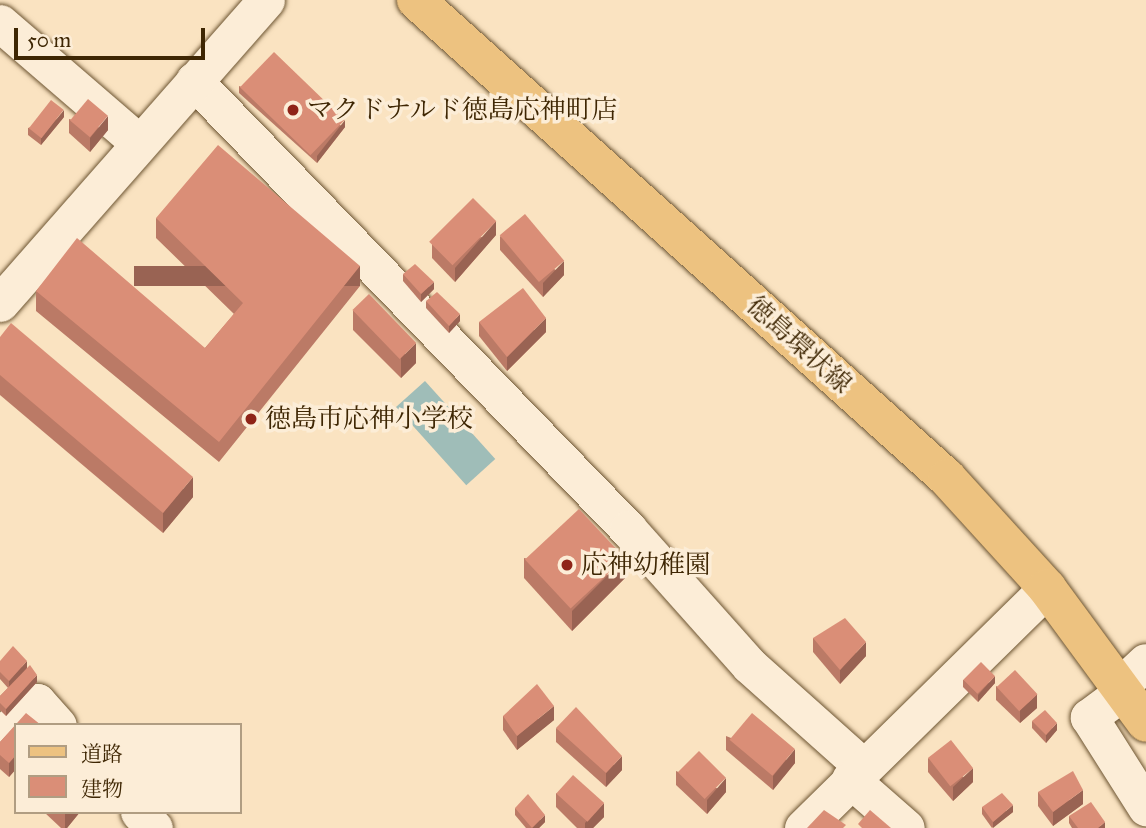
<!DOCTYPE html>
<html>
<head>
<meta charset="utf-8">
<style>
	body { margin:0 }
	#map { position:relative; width:1146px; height:828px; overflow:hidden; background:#fae3c1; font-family:"IM FELL Great Primer","Noto Serif JP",serif }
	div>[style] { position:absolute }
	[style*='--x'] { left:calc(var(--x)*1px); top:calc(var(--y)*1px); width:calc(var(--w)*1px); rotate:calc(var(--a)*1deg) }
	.water>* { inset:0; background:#9fbdb8; transform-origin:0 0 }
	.roads { filter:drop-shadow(0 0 2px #6d5532) drop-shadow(0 0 2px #6d5532) }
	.minor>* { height:37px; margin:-18.5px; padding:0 18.5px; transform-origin:18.5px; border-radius:18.5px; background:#fcedd7 }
	.major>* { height:38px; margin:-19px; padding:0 19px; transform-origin:19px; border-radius:19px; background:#edc280 }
	.wall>* { inset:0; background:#bb7a66 }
	.shaded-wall>* { inset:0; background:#996353; transform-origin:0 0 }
	.building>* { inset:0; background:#da8e77; transform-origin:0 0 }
	.dots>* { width:19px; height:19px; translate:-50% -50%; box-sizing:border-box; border:4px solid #fcedd7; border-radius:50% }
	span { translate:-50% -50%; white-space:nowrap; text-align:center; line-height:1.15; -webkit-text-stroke:7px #fcedd7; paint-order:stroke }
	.poi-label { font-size:26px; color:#3e2603 }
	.left { translate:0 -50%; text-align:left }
	.street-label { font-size:26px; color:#3e2603 }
	.legend { position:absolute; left:14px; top:723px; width:228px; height:91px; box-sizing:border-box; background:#fcedd7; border:2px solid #b09d82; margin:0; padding:9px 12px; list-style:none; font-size:21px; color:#3e2603 }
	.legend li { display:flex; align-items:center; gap:14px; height:35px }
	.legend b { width:35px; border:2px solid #b09d82 }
	.scale { position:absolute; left:14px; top:28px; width:191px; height:32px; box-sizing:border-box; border:4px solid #3e2603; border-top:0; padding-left:9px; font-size:21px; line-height:24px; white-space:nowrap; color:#3e2603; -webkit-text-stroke:5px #fcedd7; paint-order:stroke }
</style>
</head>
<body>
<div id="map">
	<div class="water">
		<i style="left:425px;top:381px;width:105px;height:39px;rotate:48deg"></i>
	</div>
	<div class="roads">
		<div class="minor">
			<i style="--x:0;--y:23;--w:184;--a:40.8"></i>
			<i style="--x:194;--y:81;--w:624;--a:45.91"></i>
			<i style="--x:628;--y:529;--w:182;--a:48.3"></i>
			<i style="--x:749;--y:665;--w:152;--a:41.8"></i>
			<i style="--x:0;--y:303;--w:403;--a:-48.7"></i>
			<i style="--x:1120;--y:686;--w:35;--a:-43"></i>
			<i style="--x:1124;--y:691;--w:44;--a:143.4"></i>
			<i style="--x:1089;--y:717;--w:107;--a:57.7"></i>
			<i style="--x:0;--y:737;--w:51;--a:-43.4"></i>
			<i style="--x:37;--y:702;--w:31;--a:48"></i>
			<i style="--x:850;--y:779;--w:74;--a:41.2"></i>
			<i style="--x:139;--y:812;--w:22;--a:47"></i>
			<i style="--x:803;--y:828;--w:342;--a:-44.5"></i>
		</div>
		<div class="major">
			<i style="--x:416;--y:0;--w:714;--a:41.99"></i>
			<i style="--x:947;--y:478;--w:149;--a:47.7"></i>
			<i style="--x:1047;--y:588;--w:167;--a:53.7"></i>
		</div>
	</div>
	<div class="wall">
		<i style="clip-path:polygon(239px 86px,345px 127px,317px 163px,239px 93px)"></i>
		<i style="clip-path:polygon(64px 117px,41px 145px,28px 135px,28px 128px)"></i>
		<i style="clip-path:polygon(69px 119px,108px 130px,90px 152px,69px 133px)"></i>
		<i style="clip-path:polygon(156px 218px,360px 286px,219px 462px,36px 311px,36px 291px,205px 348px,234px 314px,156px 238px)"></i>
		<i style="clip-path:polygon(496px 235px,455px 282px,432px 258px,432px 244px)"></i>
		<i style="clip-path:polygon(500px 236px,564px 275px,543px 297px,500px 250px)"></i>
		<i style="clip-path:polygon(403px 274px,434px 289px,421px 302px,403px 281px)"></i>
		<i style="clip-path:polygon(426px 301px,460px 321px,449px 333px,426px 308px)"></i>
		<i style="clip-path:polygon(353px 310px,416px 363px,401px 378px,353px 330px)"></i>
		<i style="clip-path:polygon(479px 322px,546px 332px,507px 371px,479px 336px)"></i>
		<i style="clip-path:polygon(0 337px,193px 497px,163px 533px,0 395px)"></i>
		<i style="clip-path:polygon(524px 558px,625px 578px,572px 631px,524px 578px)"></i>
		<i style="clip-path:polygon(813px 638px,866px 656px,840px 684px,813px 652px)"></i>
		<i style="clip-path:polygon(0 661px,27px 668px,37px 682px,6px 716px,0 710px,0 696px,8px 688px,0 679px)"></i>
		<i style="clip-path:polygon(963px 680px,995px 683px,978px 702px,963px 687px)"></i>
		<i style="clip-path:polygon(996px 686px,1037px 708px,1020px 723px,996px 700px)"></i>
		<i style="clip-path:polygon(503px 716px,554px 720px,517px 750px,503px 730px)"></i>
		<i style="clip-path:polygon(1032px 721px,1057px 730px,1046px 743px,1032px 728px)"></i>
		<i style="clip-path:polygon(16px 725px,16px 769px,9px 777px,0 769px,0 742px)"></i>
		<i style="clip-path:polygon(556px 728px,622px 770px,606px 787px,556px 742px)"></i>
		<i style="clip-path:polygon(726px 736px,795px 763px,773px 790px,726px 750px)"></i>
		<i style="clip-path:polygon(928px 758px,973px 782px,953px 801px,928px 772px)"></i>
		<i style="clip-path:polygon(676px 771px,726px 792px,707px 814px,676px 785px)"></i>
		<i style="clip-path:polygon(1038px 792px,1083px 804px,1053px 826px,1038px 806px)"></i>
		<i style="clip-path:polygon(556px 793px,604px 817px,593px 828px,577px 828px,556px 807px)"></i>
		<i style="clip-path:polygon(982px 807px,1013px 812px,992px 828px,982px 814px)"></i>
		<i style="clip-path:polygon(515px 808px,545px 822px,539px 828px,526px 828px,515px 815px)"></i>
		<i style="clip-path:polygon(44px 812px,80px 812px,67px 828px,61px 828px)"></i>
		<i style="clip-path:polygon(1069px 816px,1105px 828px,1072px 828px,1069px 823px)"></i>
	</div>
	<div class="shaded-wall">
		<i style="clip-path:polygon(64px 110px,64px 117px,41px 145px,41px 138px)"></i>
		<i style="clip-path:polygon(108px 116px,108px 130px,90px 152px,90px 138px)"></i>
		<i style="clip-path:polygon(345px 120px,345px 127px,317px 163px,317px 156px)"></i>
		<i style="clip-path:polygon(496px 221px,496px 235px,455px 282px,455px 268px)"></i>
		<i style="clip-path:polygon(564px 261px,564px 275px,543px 297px,543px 283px)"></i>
		<i style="left:360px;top:266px;width:20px;height:226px;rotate:90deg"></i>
		<i style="clip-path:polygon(434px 282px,434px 289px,421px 302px,421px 294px)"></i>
		<i style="clip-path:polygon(460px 314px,460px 321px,449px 333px,449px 326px)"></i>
		<i style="clip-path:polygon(546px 318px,546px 332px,507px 371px,507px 357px)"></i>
		<i style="clip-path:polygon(416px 343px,416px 363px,401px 378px,401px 358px)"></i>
		<i style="clip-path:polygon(193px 477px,193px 497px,163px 533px,163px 513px)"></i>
		<i style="clip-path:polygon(625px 558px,625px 578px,572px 631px,572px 611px)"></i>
		<i style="clip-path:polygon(866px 642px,866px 656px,840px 684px,840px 670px)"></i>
		<i style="clip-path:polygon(27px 661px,27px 668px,9px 689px,9px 681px)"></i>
		<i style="clip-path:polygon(37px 675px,37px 682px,6px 716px,6px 709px)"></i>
		<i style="clip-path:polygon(995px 676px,995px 683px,978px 702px,978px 695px)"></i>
		<i style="clip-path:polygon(1037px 694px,1037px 708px,1020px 723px,1020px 710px)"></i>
		<i style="clip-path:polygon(554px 706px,554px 720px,517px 750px,517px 736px)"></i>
		<i style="clip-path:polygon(1057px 723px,1057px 730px,1046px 743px,1046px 735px)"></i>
		<i style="clip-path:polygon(795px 749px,795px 763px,773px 790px,773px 776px)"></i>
		<i style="clip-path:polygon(16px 755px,16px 769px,9px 777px,9px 763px)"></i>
		<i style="clip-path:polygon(622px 756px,622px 770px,606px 787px,606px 773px)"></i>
		<i style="clip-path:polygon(973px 768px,973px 782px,953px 801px,953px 787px)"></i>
		<i style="clip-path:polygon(726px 778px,726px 792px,707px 814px,707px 800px)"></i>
		<i style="clip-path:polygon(1083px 790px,1083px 804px,1053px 826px,1053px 812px)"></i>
		<i style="clip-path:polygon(604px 803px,604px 817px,593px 828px,585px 828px,585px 823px)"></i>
		<i style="clip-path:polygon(1013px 805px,1013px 812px,993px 828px,993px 822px)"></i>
		<i style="clip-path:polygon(65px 812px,80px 812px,67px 828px,65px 828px)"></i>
		<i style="clip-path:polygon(545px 815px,545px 822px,539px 828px,532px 828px)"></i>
		<i style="clip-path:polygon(1105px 822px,1105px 828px,1098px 828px)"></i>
	</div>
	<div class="building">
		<i style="left:274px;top:52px;width:98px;height:49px;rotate:44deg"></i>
		<i style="left:88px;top:99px;width:26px;height:28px;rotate:40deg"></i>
		<i style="left:51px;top:100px;width:16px;height:36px;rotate:38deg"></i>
		<i style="clip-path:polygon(218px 145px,360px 266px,219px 442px,36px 291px,77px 238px,205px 348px,243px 303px,156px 218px)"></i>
		<i style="left:473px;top:198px;width:33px;height:62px;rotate:45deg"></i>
		<i style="left:525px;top:214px;width:61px;height:33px;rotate:50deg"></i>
		<i style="clip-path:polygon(415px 264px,434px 282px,421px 294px,403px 274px)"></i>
		<i style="clip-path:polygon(523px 288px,546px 318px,507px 357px,479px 322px)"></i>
		<i style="clip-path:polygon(437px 292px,460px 314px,449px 326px,426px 301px)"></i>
		<i style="left:369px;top:294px;width:68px;height:23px;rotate:46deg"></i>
		<i style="clip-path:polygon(11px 323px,193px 477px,163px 513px,0 375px,0 337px)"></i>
		<i style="left:579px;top:509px;width:67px;height:74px;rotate:47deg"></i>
		<i style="clip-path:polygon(845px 618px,866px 642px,840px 670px,813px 638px)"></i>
		<i style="clip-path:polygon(13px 646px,27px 661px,9px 681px,0 672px,0 661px)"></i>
		<i style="left:981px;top:662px;width:20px;height:25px;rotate:45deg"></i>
		<i style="clip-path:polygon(30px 665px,37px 675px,6px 709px,0 703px,0 696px)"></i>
		<i style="left:1015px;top:670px;width:33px;height:25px;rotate:47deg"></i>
		<i style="clip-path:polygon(537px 684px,554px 706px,517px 736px,503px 716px)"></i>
		<i style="clip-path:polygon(576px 707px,622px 756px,606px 773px,556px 728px)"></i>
		<i style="clip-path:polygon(1045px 710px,1057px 723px,1046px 735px,1032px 721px)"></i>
		<i style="clip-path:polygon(26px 713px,41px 725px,16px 725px,16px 755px,9px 763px,0 755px,0 742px)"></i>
		<i style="left:752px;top:713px;width:56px;height:35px;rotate:40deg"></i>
		<i style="left:951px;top:740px;width:36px;height:29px;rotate:52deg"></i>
		<i style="left:699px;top:751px;width:38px;height:30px;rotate:45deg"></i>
		<i style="clip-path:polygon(1073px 771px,1083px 790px,1053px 812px,1038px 792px)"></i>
		<i style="left:573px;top:775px;width:42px;height:25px;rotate:42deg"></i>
		<i style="clip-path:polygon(1002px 793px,1013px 805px,993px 822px,982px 807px)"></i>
		<i style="clip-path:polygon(528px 794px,545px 815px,532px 828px,515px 808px)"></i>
		<i style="clip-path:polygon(1091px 802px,1105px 822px,1098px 828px,1078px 828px,1069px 816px)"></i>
		<i style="clip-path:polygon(824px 810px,846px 825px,843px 828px,807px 828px)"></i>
		<i style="clip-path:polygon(870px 810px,891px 828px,862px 828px,858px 824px)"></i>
	</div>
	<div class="dots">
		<i style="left:293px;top:110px;background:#8f2418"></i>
		<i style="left:251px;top:419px;background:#8f2418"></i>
		<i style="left:567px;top:565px;background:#8f2418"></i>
	</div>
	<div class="poi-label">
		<span class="left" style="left:307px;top:110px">マクドナルド徳島応神町店</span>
		<span class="left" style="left:265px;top:419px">徳島市応神小学校</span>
		<span class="left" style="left:581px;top:565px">応神幼稚園</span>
	</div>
	<div class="street-label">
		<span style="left:799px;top:345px;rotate:42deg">徳島環状線</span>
	</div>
	<ul class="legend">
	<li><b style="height:9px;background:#edc280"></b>道路</li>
	<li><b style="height:19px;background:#da8e77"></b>建物</li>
	</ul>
	<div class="scale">50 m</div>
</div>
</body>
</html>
